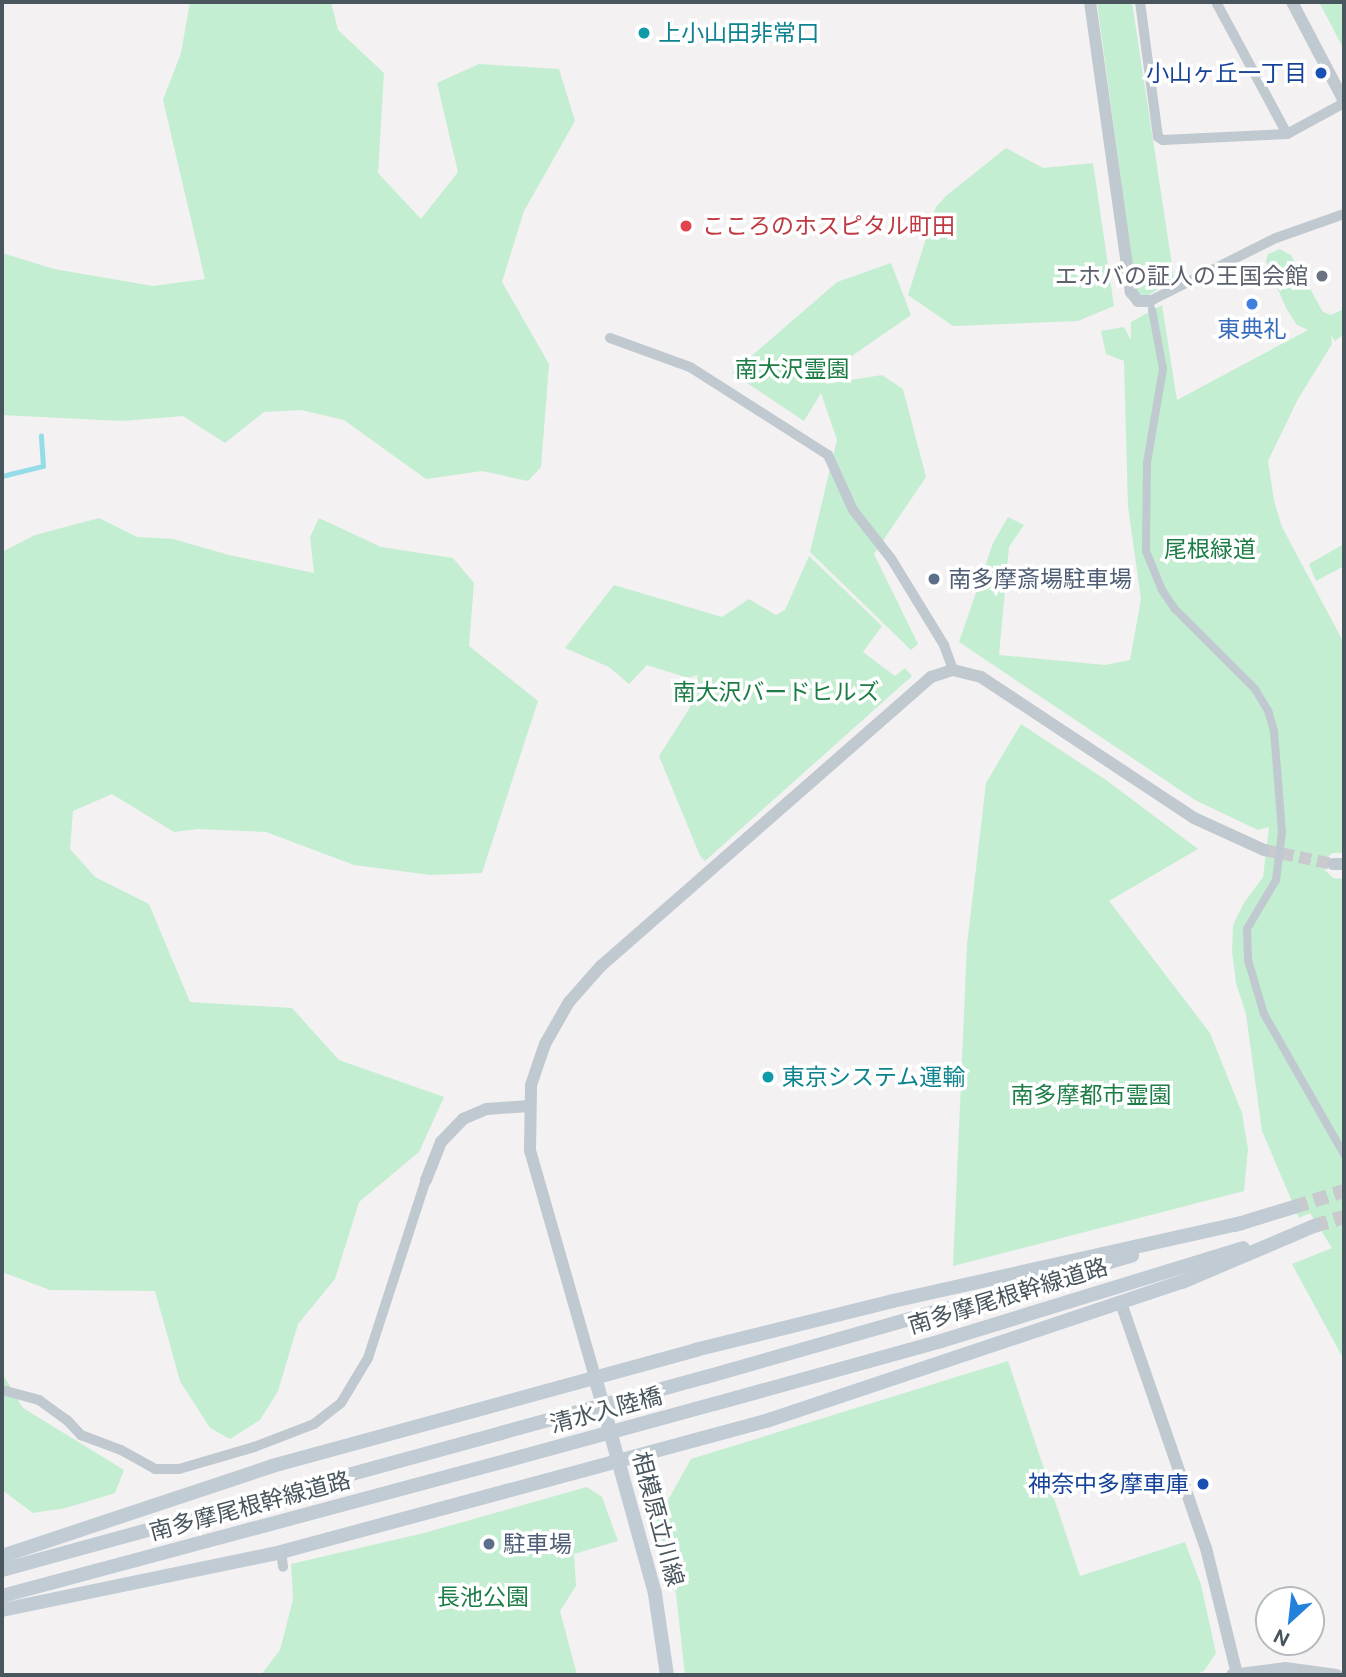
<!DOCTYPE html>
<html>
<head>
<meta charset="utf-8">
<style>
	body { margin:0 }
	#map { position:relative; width:1346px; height:1677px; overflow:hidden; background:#f3f1f2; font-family:"Public Sans","Noto Sans JP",sans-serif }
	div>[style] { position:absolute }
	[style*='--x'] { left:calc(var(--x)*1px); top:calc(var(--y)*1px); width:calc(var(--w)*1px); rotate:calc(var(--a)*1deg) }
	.green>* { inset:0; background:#c3eed1 }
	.stream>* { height:4.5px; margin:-2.25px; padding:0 2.25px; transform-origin:2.25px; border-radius:2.25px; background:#93dce8 }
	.tertiary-tunnel>* { height:12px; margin-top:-6px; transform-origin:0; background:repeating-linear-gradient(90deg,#c9cacd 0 12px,transparent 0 18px) }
	.secondary-tunnel>* { height:14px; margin-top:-7px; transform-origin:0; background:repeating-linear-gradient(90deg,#c9cacd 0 14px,transparent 0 21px) }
	.pedestrian>* { height:8px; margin:-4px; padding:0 4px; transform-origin:4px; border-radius:4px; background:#c0c9cf }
	.minor>* { height:10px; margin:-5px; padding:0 5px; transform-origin:5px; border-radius:5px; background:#c0c9cf }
	.tertiary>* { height:12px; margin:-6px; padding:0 6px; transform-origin:6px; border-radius:6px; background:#c0c9cf }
	.secondary>* { height:14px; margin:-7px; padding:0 7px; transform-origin:7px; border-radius:7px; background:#c0cbd4 }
	.secondary-bridge>* { height:14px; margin:-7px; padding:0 7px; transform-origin:7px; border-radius:7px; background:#c0cbd4 }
	.dots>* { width:19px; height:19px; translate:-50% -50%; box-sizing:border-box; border:4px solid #fff; border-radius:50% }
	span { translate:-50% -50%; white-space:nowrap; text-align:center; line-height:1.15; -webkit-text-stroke:7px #fff; paint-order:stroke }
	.culture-label { font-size:23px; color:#0d838f }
	.left { translate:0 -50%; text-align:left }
	.transit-label { font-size:23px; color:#164399 }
	.right { translate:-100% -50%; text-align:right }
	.health-label { font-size:23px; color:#be3a42 }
	.worship-label { font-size:23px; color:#5b616d }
	.shop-label { font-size:23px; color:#366cbe }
	.park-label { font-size:23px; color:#1d7d46 }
	.service-label { font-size:23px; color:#4e5e75 }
	.street-label { font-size:23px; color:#4a565e }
	.frame { position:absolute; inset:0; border:4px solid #4a565e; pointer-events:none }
	.north { position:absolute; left:1255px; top:1586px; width:70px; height:70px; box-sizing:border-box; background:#fff; border:2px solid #b7bbbf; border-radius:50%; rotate:207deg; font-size:19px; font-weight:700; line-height:28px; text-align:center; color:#4a565e }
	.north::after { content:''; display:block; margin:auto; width:24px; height:32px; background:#2381dc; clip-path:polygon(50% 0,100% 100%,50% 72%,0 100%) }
</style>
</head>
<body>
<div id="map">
	<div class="green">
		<i style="clip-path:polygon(190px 2px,331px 2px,338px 30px,384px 73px,378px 173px,421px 219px,458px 172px,437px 83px,479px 64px,559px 69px,575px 121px,524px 211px,502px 282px,549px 364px,541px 467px,528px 481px,482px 471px,426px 479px,344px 420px,301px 410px,264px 412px,225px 443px,183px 416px,122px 421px,2px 415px,2px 253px,54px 269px,153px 286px,205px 279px,163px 100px,181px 53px)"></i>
		<i style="clip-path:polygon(1097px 2px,1132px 2px,1174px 278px,1146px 297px,1136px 292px)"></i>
		<i style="clip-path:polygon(1319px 2px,1344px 2px,1344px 50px,1328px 19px)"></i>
		<i style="clip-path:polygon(1006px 148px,1043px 168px,1093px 163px,1114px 306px,1078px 321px,953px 326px,908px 295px,936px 207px,946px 196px)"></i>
		<i style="clip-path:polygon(1280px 249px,1291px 255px,1323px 312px,1331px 315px,1342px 310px,1344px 314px,1344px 334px,1335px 341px,1331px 335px,1332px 344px,1298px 399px,1268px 461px,1274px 501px,1282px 527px,1344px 643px,1344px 853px,1333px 853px,1327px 857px,1325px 870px,1333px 878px,1344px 879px,1344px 1360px,1292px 1264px,1332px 1248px,1310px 1213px,1299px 1218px,1262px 1131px,1246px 1014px,1236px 983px,1232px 951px,1233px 925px,1244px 903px,1263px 877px,1269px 827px,1258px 830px,1195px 800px,959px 642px,993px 543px,1008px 517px,1024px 525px,1009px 547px,999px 655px,1105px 665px,1130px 660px,1141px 599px,1128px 507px,1124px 361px,1106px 354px,1101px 331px,1124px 327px,1131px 340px,1131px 322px,1162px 305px,1177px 400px,1308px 330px,1297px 325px,1286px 308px,1266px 261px,1268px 254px)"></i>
		<i style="clip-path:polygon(891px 263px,911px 315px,836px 367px,826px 384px,882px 375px,903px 389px,926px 477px,874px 554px,918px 644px,911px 650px,810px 552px,837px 440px,821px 393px,804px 421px,732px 373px,837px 282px)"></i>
		<i style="clip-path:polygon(99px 518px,137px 537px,173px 539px,229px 555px,314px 573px,310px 537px,319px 518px,381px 547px,453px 558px,474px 583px,469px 646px,538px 701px,482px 873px,431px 875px,354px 865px,266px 832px,198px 829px,174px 832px,112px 794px,73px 811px,70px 849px,95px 877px,149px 904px,190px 1002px,292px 1008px,339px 1060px,444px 1097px,419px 1152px,359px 1202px,335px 1279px,298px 1324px,278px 1391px,260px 1420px,230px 1439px,210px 1428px,180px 1381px,155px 1291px,50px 1290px,2px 1272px,2px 552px,35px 535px)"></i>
		<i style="clip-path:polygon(1344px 544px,1344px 566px,1316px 581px,1309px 564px)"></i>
		<i style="clip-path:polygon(809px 556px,882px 626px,863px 652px,895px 676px,905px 668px,912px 676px,705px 861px,700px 856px,659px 756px,689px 709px,698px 675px,688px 678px,647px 665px,629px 684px,609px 667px,565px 648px,614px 585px,722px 617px,749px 599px,776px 615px,785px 610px)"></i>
		<i style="clip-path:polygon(1021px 724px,1106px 780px,1198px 849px,1109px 901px,1210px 1033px,1242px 1113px,1248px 1149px,1244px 1191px,953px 1266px,967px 945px,986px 783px)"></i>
		<i style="clip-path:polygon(1008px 1361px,1080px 1576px,1185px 1542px,1201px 1585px,1216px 1653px,1204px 1671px,1193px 1675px,685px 1675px,676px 1594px,657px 1520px,691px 1459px)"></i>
		<i style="clip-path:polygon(2px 1373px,23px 1408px,124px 1470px,115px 1493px,66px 1508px,33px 1513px,2px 1490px)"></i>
		<i style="clip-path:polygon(587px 1487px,602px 1497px,618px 1541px,574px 1554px,576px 1586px,560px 1611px,577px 1675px,261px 1675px,280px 1650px,287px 1623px,293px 1599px,291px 1564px,424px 1533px)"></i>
	</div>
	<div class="stream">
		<i style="--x:2;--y:476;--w:42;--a:-13.7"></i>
		<i style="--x:43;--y:466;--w:30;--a:-94"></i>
	</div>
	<div class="tertiary-tunnel">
		<i style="--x:1264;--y:850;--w:70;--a:11.5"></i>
	</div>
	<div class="secondary-tunnel">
		<i style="--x:1294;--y:1207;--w:52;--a:-17.7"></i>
		<i style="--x:1314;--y:1226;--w:31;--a:-17"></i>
	</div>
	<div class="pedestrian">
		<i style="--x:1152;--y:310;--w:60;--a:79.4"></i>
		<i style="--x:1163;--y:369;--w:95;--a:99.7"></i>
		<i style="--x:1147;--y:463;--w:88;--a:90.7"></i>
		<i style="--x:1146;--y:551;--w:42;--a:67.7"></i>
		<i style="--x:1162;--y:590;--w:23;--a:56"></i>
		<i style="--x:1175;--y:609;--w:113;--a:45"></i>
		<i style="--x:1255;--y:689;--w:26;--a:59"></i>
		<i style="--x:1268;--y:711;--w:21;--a:73"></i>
		<i style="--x:1274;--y:731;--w:101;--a:85.5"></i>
		<i style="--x:1282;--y:832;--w:48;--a:97.1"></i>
		<i style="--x:1276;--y:880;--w:57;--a:120.6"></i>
		<i style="--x:1247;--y:929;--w:31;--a:88"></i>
		<i style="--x:1248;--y:960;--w:56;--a:73.5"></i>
		<i style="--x:1264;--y:1014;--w:161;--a:60.3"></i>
	</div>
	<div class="minor">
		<i style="--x:1140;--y:2;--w:136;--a:82.4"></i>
		<i style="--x:1158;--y:137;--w:6;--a:31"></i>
		<i style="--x:1163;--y:140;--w:124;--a:-2.8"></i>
		<i style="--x:1287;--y:134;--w:65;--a:-28.5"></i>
		<i style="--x:1216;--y:2;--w:150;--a:61.7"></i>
		<i style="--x:1150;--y:301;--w:141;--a:-26.6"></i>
		<i style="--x:1276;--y:238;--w:72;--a:-19.4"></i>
		<i style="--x:610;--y:338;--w:85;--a:19.9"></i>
		<i style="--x:690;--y:367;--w:164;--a:32.5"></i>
		<i style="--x:828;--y:455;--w:60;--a:65.6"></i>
		<i style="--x:853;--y:510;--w:63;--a:52"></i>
		<i style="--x:892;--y:560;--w:100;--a:58.5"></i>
		<i style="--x:944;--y:645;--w:27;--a:70"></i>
		<i style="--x:2;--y:1390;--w:38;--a:15"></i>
		<i style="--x:39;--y:1400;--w:34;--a:36"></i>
		<i style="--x:67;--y:1420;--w:21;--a:47"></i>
		<i style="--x:81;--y:1435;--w:43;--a:20.6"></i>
		<i style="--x:121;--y:1450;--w:39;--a:29"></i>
		<i style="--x:155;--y:1469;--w:24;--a:0"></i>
		<i style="--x:179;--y:1469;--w:78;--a:-16.3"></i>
		<i style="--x:254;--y:1447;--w:64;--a:-21"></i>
		<i style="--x:314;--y:1424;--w:34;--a:-38"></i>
		<i style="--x:341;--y:1403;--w:52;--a:-59"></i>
		<i style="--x:368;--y:1358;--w:187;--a:-72"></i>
		<i style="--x:281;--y:1552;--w:15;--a:82"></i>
	</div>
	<div class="tertiary">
		<i style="--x:1090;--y:2;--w:293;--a:82"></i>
		<i style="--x:1131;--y:292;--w:11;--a:52"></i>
		<i style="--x:1138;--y:301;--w:12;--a:0"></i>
		<i style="--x:1292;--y:2;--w:112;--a:62.3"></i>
		<i style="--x:1333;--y:864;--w:11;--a:0"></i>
		<i style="--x:426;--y:1180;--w:41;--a:-68.5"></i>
		<i style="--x:441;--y:1142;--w:32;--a:-46"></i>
		<i style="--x:463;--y:1119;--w:26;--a:-23"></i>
		<i style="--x:487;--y:1109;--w:42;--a:-4.1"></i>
		<i style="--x:1121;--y:1303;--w:259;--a:70.9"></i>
		<i style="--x:1206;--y:1548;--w:130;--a:76.2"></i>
		<i style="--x:595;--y:1377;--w:235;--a:-106"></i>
		<i style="--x:530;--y:1151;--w:66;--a:-89.1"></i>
		<i style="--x:531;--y:1085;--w:43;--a:-71.1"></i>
		<i style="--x:545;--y:1044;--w:48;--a:-60.3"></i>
		<i style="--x:569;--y:1002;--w:48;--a:-48.4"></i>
		<i style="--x:601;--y:966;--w:439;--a:-41.2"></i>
		<i style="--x:931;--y:677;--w:23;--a:-18"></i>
		<i style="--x:953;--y:670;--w:29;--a:14"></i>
		<i style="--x:981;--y:677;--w:255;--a:33.5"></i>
		<i style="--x:1194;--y:818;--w:77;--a:24.6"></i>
		<i style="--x:1232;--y:1675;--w:53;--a:-7.5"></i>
		<i style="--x:1285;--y:1668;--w:52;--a:7.7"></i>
	</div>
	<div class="secondary">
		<i style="--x:1235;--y:1225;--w:62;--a:-17"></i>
		<i style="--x:595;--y:1377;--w:225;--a:74.5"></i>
		<i style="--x:655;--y:1594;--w:82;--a:81.6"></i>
		<i style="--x:706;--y:1377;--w:443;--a:-15.9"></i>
		<i style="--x:714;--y:1404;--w:236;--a:-15.5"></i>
		<i style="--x:941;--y:1341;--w:316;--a:-17.1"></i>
		<i style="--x:2;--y:1556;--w:285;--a:-18.4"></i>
		<i style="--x:272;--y:1466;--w:439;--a:-15.3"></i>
		<i style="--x:695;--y:1350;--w:204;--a:-13.9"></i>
		<i style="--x:893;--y:1301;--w:358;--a:-12.6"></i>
		<i style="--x:2;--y:1570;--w:517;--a:-15.35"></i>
		<i style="--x:2;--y:1596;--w:525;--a:-15.02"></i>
		<i style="--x:2;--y:1610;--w:285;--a:-11.7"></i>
		<i style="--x:281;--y:1552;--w:502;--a:-15.12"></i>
		<i style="--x:766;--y:1421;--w:439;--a:-18.5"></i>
		<i style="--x:1182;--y:1282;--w:143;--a:-23"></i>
	</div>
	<div class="secondary-bridge">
		<i style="--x:501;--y:1433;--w:213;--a:-15.3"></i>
		<i style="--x:509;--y:1460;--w:213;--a:-15.3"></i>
	</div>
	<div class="dots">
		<i style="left:644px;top:33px;background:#0f9aa8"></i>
		<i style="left:1321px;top:73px;background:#1a4fb4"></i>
		<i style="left:686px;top:226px;background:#e0444e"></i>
		<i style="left:1322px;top:276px;background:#6b7280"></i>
		<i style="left:1252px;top:304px;background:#3f7fe0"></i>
		<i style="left:934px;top:579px;background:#5c6f8a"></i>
		<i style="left:768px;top:1077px;background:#0f9aa8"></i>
		<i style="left:1203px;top:1484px;background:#1a4fb4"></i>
		<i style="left:489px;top:1544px;background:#5c6f8a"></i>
	</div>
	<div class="culture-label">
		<span class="left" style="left:658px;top:33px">上小山田非常口</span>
		<span class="left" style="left:782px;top:1077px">東京システム運輸</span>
	</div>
	<div class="transit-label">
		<span class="right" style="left:1307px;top:73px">小山ヶ丘一丁目</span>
		<span class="right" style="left:1189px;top:1484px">神奈中多摩車庫</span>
	</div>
	<div class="health-label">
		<span class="left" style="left:702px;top:226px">こころのホスピタル町田</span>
	</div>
	<div class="worship-label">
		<span class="right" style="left:1308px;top:276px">エホバの証人の王国会館</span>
	</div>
	<div class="shop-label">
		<span style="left:1252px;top:329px">東典礼</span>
	</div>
	<div class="park-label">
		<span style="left:792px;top:369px">南大沢霊園</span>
		<span style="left:1210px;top:549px">尾根緑道</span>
		<span style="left:776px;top:692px">南大沢バードヒルズ</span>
		<span style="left:1091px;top:1095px">南多摩都市霊園</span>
		<span style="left:483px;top:1597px">長池公園</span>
	</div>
	<div class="service-label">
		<span class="left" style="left:948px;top:579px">南多摩斎場駐車場</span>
		<span class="left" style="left:503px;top:1544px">駐車場</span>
	</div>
	<div class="street-label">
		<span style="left:1008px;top:1296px;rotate:-17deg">南多摩尾根幹線道路</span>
		<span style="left:606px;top:1410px;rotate:-15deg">清水入陸橋</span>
		<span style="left:250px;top:1506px;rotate:-15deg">南多摩尾根幹線道路</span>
		<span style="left:658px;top:1519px;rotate:75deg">相模原立川線</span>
	</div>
	<div class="frame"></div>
	<div class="north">N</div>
</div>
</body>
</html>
